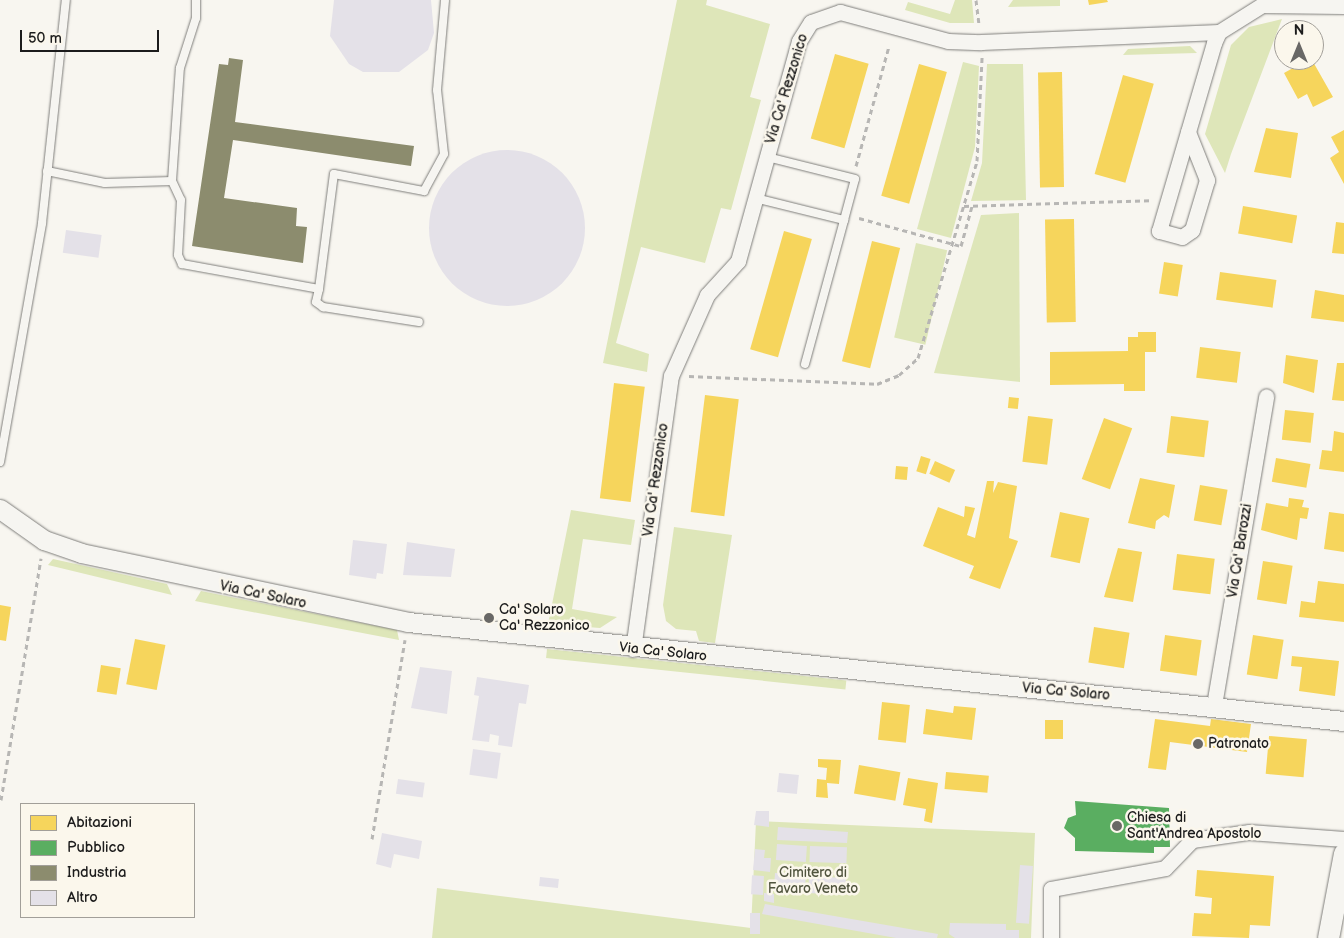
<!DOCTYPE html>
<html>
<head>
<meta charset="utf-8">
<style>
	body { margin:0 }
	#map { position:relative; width:1344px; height:938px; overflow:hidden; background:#f8f6f0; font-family:"Balsamiq Sans",sans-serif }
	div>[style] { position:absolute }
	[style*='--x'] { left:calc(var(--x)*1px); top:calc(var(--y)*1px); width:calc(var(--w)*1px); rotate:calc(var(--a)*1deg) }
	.green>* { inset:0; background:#dee6b9; transform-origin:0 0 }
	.homes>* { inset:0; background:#f6d55c; transform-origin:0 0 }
	.public>* { inset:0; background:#5aae61 }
	.industry>* { inset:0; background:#8c8c6e }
	.building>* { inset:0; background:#e4e1e8; transform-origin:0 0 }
	.round { border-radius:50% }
	.path>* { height:3px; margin-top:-1.5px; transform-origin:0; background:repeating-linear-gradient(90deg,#b7b6b4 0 5px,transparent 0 9px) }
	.roads { filter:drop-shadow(0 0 1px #7f7e7b) drop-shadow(0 0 1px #7f7e7b) }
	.service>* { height:8px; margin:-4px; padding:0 4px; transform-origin:4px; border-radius:4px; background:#f6f5f1 }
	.minor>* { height:15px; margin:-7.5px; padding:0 7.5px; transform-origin:7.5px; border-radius:7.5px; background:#f6f5f1 }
	.tertiary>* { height:19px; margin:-9.5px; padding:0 9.5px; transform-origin:9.5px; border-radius:9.5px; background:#f6f5f1 }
	.secondary>* { height:21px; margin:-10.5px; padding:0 10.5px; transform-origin:10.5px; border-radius:10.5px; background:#f6f5f1 }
	.dots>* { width:14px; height:14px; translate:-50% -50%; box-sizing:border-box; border:2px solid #fbf7ec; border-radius:50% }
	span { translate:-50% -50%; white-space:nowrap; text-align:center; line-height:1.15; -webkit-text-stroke:5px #fbf7ec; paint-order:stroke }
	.street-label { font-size:14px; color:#1c1c1c }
	.poi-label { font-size:14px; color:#1c1c1c }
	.left { translate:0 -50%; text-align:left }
	.park-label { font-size:14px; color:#50543e }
	.legend { position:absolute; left:20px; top:803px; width:175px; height:115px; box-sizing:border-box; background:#fbf7ec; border:1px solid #a29f99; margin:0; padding:6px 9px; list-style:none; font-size:15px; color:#1c1c1c }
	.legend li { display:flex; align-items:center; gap:10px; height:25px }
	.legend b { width:25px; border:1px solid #a29f99 }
	.north { position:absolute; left:1274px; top:20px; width:50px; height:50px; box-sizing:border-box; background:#fbf7ec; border:1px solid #a29f99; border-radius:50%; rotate:0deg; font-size:14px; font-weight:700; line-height:20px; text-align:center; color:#1c1c1c }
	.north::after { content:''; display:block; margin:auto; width:18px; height:22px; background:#696866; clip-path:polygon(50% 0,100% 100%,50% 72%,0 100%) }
	.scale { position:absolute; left:20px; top:30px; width:139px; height:22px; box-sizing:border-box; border:2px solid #1c1c1c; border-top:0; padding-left:6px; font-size:15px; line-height:18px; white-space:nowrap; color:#1c1c1c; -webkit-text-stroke:4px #fbf7ec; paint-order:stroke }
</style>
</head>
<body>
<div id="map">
	<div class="green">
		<i style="clip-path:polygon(677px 0,707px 0,706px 5px,770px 24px,750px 97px,761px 100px,731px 210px,721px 208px,705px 263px,641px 247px,616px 343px,649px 354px,647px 372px,603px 363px)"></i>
		<i style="clip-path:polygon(955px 0,972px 0,974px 23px,950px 23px,905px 10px,908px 2px,950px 14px)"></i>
		<i style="clip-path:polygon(1013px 0,1060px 0,1060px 6px,1008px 7px)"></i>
		<i style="clip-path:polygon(1282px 19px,1231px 154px,1225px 173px,1205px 134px,1231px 45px,1249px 27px)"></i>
		<i style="clip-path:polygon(1190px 46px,1197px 53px,1123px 55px,1128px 49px)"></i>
		<i style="clip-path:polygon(963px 62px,979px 66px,975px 147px,951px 238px,917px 229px)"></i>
		<i style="clip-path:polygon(987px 64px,1023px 64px,1026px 200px,971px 201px,982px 163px)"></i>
		<i style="clip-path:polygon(1019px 213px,1020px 382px,934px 373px,981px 215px)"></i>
		<i style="left:916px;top:243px;width:32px;height:97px;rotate:13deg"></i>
		<i style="clip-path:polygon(571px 510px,635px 520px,631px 545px,583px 539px,572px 609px,617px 617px,600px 628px,548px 624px)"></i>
		<i style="clip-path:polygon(674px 527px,732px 535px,715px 643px,699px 641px,696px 631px,676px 629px,666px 621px,663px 605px)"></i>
		<i style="clip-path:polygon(53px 559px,167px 584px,172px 595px,48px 565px)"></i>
		<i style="clip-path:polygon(201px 591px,397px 630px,399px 640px,195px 601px)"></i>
		<i style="left:547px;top:649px;width:301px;height:9px;rotate:6deg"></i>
		<i style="clip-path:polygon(756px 821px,1035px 833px,1031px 938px,432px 938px,437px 888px,751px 928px)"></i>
	</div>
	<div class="homes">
		<i style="clip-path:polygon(1088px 0,1107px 0,1108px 2px,1089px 5px)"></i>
		<i style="left:835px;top:54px;width:35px;height:88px;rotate:16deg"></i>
		<i style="clip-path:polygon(1289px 60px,1312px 60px,1333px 97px,1313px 107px,1307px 94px,1298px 99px,1284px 73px,1293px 68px)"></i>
		<i style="left:919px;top:64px;width:29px;height:137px;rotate:16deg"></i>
		<i style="left:1062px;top:72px;width:115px;height:24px;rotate:89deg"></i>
		<i style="left:1123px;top:75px;width:32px;height:103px;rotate:16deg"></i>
		<i style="clip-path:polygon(1266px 128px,1298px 133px,1291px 178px,1254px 172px)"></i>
		<i style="clip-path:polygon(1344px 130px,1344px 184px,1330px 158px,1339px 152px,1331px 137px)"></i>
		<i style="left:1243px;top:206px;width:55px;height:28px;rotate:10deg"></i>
		<i style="left:1074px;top:219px;width:103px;height:29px;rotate:89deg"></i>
		<i style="clip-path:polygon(1336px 222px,1344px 223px,1344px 254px,1332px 253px)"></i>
		<i style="left:784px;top:231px;width:29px;height:123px;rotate:16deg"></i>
		<i style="left:872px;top:241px;width:29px;height:124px;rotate:14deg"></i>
		<i style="left:1164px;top:262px;width:19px;height:32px;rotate:9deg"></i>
		<i style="left:1220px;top:272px;width:57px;height:28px;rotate:8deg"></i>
		<i style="clip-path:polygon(1315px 290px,1344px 295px,1344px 322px,1311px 318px)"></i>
		<i style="clip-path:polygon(1138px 332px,1156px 332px,1156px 352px,1145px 352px,1145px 391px,1124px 391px,1124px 384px,1050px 385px,1050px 352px,1128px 351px,1128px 337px,1138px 337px)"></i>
		<i style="left:1200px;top:347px;width:41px;height:31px;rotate:7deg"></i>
		<i style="clip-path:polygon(1286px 355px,1318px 360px,1314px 393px,1283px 383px)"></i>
		<i style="clip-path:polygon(1337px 363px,1344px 363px,1344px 401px,1332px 400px)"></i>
		<i style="left:614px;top:383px;width:31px;height:116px;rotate:7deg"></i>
		<i style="left:705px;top:395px;width:34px;height:118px;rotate:7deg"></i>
		<i style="left:1009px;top:397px;width:10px;height:11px;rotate:6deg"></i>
		<i style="left:1285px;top:410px;width:29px;height:30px;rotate:6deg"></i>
		<i style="left:1028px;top:416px;width:25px;height:46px;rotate:7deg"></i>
		<i style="left:1171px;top:416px;width:38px;height:37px;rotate:7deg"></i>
		<i style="left:1104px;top:418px;width:30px;height:65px;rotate:20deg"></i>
		<i style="clip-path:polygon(1334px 431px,1344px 433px,1344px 472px,1319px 469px,1322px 450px,1332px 451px)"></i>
		<i style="left:921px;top:456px;width:10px;height:16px;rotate:17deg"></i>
		<i style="left:1276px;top:458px;width:35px;height:24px;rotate:10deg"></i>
		<i style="left:935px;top:461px;width:22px;height:14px;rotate:24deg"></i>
		<i style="left:896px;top:466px;width:12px;height:13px;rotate:5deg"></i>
		<i style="clip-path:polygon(1140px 478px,1175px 485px,1169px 518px,1164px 515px,1156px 521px,1155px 529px,1128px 523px)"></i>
		<i style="clip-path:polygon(987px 481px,994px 481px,993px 493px,998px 482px,1017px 486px,1009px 538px,1018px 541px,1000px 589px,969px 578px,974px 566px,923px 546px,938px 507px,964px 517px,965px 506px,975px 508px,967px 535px,975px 538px)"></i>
		<i style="left:1200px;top:485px;width:28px;height:36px;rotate:10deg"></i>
		<i style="clip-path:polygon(1289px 498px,1304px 500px,1302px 507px,1309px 508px,1307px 519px,1300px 518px,1297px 540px,1261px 530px,1266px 503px,1288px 507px)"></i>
		<i style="left:1060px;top:512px;width:30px;height:46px;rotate:12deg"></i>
		<i style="clip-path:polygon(1329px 512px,1344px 514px,1344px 552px,1324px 549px)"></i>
		<i style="clip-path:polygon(1118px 548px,1142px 552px,1133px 602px,1104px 597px)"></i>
		<i style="left:1177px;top:554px;width:38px;height:36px;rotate:7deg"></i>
		<i style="left:1263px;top:561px;width:30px;height:39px;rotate:9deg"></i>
		<i style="clip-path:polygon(1318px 581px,1344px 584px,1344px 622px,1299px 617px,1301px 601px,1315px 603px)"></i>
		<i style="clip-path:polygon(0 605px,11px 607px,6px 641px,0 640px)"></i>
		<i style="left:1094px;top:627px;width:36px;height:36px;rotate:9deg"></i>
		<i style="left:1165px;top:635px;width:37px;height:36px;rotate:8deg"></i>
		<i style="left:1253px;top:635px;width:31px;height:40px;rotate:9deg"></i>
		<i style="left:135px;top:639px;width:31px;height:46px;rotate:11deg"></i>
		<i style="clip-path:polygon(1292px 656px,1339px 661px,1335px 696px,1299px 691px,1302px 667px,1291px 666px)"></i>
		<i style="left:101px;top:665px;width:20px;height:27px;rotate:9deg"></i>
		<i style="left:882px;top:702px;width:28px;height:38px;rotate:6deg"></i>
		<i style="clip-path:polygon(954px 706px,976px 708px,972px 740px,923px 734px,926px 709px,953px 713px)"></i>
		<i style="clip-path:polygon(1155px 719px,1210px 726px,1211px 719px,1251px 724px,1247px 752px,1170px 742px,1166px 770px,1148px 768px)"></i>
		<i style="left:1045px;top:720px;width:18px;height:19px"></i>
		<i style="left:1269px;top:736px;width:38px;height:38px;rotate:5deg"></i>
		<i style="clip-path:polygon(818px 759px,841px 760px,839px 784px,827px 783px,828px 798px,816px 797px,817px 779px,826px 780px,827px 768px,818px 767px)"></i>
		<i style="left:859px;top:765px;width:42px;height:29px;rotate:10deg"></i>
		<i style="left:946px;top:772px;width:43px;height:17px;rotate:5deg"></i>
		<i style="clip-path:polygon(908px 778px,938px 783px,932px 823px,924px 821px,926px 809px,903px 805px)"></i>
		<i style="clip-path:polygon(1197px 870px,1274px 876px,1270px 926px,1250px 925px,1249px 938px,1192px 936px,1194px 913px,1211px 914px,1212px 898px,1195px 896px)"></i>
	</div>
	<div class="public">
		<i style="clip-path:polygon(1075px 801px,1169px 808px,1170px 847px,1154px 847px,1154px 853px,1075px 851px,1075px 838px,1064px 828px,1068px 818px,1076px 815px)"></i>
	</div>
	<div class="industry">
		<i style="clip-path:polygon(229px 58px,243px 60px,235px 122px,414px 146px,411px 166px,233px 140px,224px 198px,297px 208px,296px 226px,307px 227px,303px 263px,192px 246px,219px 64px,228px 65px)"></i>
	</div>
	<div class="building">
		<i style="clip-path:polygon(334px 0,431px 0,434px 33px,428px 50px,399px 72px,363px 72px,349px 64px,330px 36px)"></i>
		<i class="round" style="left:429px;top:150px;width:156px;height:156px"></i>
		<i style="left:66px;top:230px;width:36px;height:23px;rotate:8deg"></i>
		<i style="clip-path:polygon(353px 540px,387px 544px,383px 574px,377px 573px,376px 579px,349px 575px)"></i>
		<i style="clip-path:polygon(407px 542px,455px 549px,451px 577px,403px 575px)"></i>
		<i style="clip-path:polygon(420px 667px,452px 671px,447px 714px,411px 708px)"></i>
		<i style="clip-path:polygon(477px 677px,529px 685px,526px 704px,519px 703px,512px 747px,498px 745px,499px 736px,490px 734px,489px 742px,472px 740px,479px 696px,474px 695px)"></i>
		<i style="left:473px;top:749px;width:28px;height:26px;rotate:8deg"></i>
		<i style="left:779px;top:773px;width:20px;height:19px;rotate:6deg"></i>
		<i style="left:398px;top:779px;width:27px;height:15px;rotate:8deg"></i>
		<i style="clip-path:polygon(756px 811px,769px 811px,769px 827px,754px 825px)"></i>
		<i style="clip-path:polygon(778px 827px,848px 832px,847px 843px,777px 840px)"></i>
		<i style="clip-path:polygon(382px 833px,422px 841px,419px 859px,394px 854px,391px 868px,376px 864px)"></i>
		<i style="left:777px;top:844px;width:30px;height:16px;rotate:4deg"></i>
		<i style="left:810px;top:846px;width:37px;height:16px;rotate:2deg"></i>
		<i style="clip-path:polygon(755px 849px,765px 850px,764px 858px,771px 858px,770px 872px,753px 870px)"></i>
		<i style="left:1020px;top:865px;width:13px;height:58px;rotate:4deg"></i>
		<i style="left:775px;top:873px;width:31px;height:16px;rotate:4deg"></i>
		<i style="left:764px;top:876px;width:19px;height:12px;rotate:93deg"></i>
		<i style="left:809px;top:876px;width:37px;height:17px;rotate:3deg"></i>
		<i style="left:540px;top:877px;width:19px;height:9px;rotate:6deg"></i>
		<i style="clip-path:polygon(764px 893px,774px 894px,774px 903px,764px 901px)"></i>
		<i style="clip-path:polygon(765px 904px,938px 934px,937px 938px,896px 938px,762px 914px)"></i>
		<i style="left:750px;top:913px;width:10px;height:21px"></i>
		<i style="clip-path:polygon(950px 923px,1006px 924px,1006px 930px,1019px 930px,1019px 938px,955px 938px,949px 934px)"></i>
	</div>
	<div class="path">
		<i style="--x:976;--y:0;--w:26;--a:83"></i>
		<i style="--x:856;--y:166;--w:124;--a:-74.6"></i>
		<i style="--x:964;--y:206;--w:187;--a:-1.8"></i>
		<i style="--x:859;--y:218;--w:106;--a:15.4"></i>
		<i style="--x:961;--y:246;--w:41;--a:-74.6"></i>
		<i style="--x:689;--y:376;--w:188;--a:2.4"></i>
		<i style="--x:877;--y:384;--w:24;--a:-22"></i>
		<i style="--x:899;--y:375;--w:25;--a:-42"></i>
		<i style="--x:918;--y:358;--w:206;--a:-73.3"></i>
		<i style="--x:977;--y:161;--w:104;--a:-87.2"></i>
		<i style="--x:1;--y:800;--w:245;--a:-80.6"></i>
		<i style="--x:372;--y:839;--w:202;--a:-80.6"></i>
	</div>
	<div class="roads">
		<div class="service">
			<i style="--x:47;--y:171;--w:59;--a:11.7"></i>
			<i style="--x:105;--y:183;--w:67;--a:-1.7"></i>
			<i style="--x:172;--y:181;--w:113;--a:-86"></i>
			<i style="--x:180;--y:68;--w:52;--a:-72.3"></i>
			<i style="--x:196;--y:18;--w:18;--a:-90"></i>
			<i style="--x:172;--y:181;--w:21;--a:65"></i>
			<i style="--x:181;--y:200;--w:55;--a:93.1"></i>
			<i style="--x:178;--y:255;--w:10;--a:66"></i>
			<i style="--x:182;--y:264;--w:139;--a:10.3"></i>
			<i style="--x:319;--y:289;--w:116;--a:-82.6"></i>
			<i style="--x:334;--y:174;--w:92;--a:10.7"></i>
			<i style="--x:424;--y:191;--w:42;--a:-61.6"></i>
			<i style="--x:444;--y:154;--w:64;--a:-96.2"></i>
			<i style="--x:437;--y:90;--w:90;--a:-84.9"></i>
			<i style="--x:755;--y:198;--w:92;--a:13.9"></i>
			<i style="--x:844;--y:220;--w:42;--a:-75"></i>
			<i style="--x:855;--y:179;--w:91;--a:-166"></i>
			<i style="--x:319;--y:289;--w:13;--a:103"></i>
			<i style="--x:316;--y:302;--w:9;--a:36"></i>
			<i style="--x:323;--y:307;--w:97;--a:8.9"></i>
			<i style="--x:805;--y:364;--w:149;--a:-74.8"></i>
			<i style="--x:0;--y:462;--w:243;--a:-80"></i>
			<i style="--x:42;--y:223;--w:224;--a:-83.9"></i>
		</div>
		<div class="minor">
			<i style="--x:1188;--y:132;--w:52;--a:68.4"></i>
			<i style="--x:1207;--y:180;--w:52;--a:106.7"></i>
			<i style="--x:1192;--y:230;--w:12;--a:145"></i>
			<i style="--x:1182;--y:237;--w:24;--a:-165"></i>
			<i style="--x:1159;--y:231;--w:196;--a:-73.7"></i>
			<i style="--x:1214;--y:43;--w:12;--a:-66"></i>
			<i style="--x:633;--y:649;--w:276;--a:-82.1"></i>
			<i style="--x:671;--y:376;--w:89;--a:-66"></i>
			<i style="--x:707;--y:295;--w:46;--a:-47.6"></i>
			<i style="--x:738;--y:261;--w:228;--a:-74.5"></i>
			<i style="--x:799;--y:41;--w:22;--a:-58"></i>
			<i style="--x:811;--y:22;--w:31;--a:-19"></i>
			<i style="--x:840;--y:12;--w:112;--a:15"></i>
			<i style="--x:948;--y:41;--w:33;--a:2"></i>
			<i style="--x:981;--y:42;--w:238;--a:-2.4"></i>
			<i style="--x:1219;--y:32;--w:51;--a:-32.1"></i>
			<i style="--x:1262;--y:5;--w:82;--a:0.7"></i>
			<i style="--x:1214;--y:705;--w:313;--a:-80.4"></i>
			<i style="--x:1051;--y:938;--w:49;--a:-90"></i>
			<i style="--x:1051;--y:889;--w:116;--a:-10.4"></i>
			<i style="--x:1165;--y:868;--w:39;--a:-46"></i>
			<i style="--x:1192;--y:840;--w:58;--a:-8"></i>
			<i style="--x:1249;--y:832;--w:95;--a:4.2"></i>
		</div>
		<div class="tertiary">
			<i style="--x:0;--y:509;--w:54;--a:35.2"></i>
			<i style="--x:44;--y:540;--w:39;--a:19"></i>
			<i style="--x:81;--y:553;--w:334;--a:11.9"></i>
			<i style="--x:408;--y:622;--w:941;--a:6.04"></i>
		</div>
		<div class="secondary">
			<i style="--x:1328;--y:938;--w:86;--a:-79.3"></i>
		</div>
	</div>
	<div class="dots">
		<i style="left:489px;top:618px;background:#696866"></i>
		<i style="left:1198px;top:744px;background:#696866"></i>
		<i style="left:1117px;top:826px;background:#696866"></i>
	</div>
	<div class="street-label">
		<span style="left:787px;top:89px;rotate:-73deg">Via Ca' Rezzonico</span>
		<span style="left:656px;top:480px;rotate:-82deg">Via Ca' Rezzonico</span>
		<span style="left:1240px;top:551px;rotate:-81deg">Via Ca' Barozzi</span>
		<span style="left:263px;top:595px;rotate:12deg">Via Ca' Solaro</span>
		<span style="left:663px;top:652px;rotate:6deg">Via Ca' Solaro</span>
		<span style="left:1066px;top:692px;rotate:5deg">Via Ca' Solaro</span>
	</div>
	<div class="poi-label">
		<span class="left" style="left:499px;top:618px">Ca' Solaro<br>Ca' Rezzonico</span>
		<span class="left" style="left:1208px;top:744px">Patronato</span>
		<span class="left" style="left:1127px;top:826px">Chiesa di<br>Sant'Andrea Apostolo</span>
	</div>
	<div class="park-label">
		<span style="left:813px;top:881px">Cimitero di<br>Favaro Veneto</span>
	</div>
	<ul class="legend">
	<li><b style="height:14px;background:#f6d55c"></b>Abitazioni</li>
	<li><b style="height:14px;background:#5aae61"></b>Pubblico</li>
	<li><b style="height:14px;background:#8c8c6e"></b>Industria</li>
	<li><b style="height:14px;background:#e4e1e8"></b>Altro</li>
	</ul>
	<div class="north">N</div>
	<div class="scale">50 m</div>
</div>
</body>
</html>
